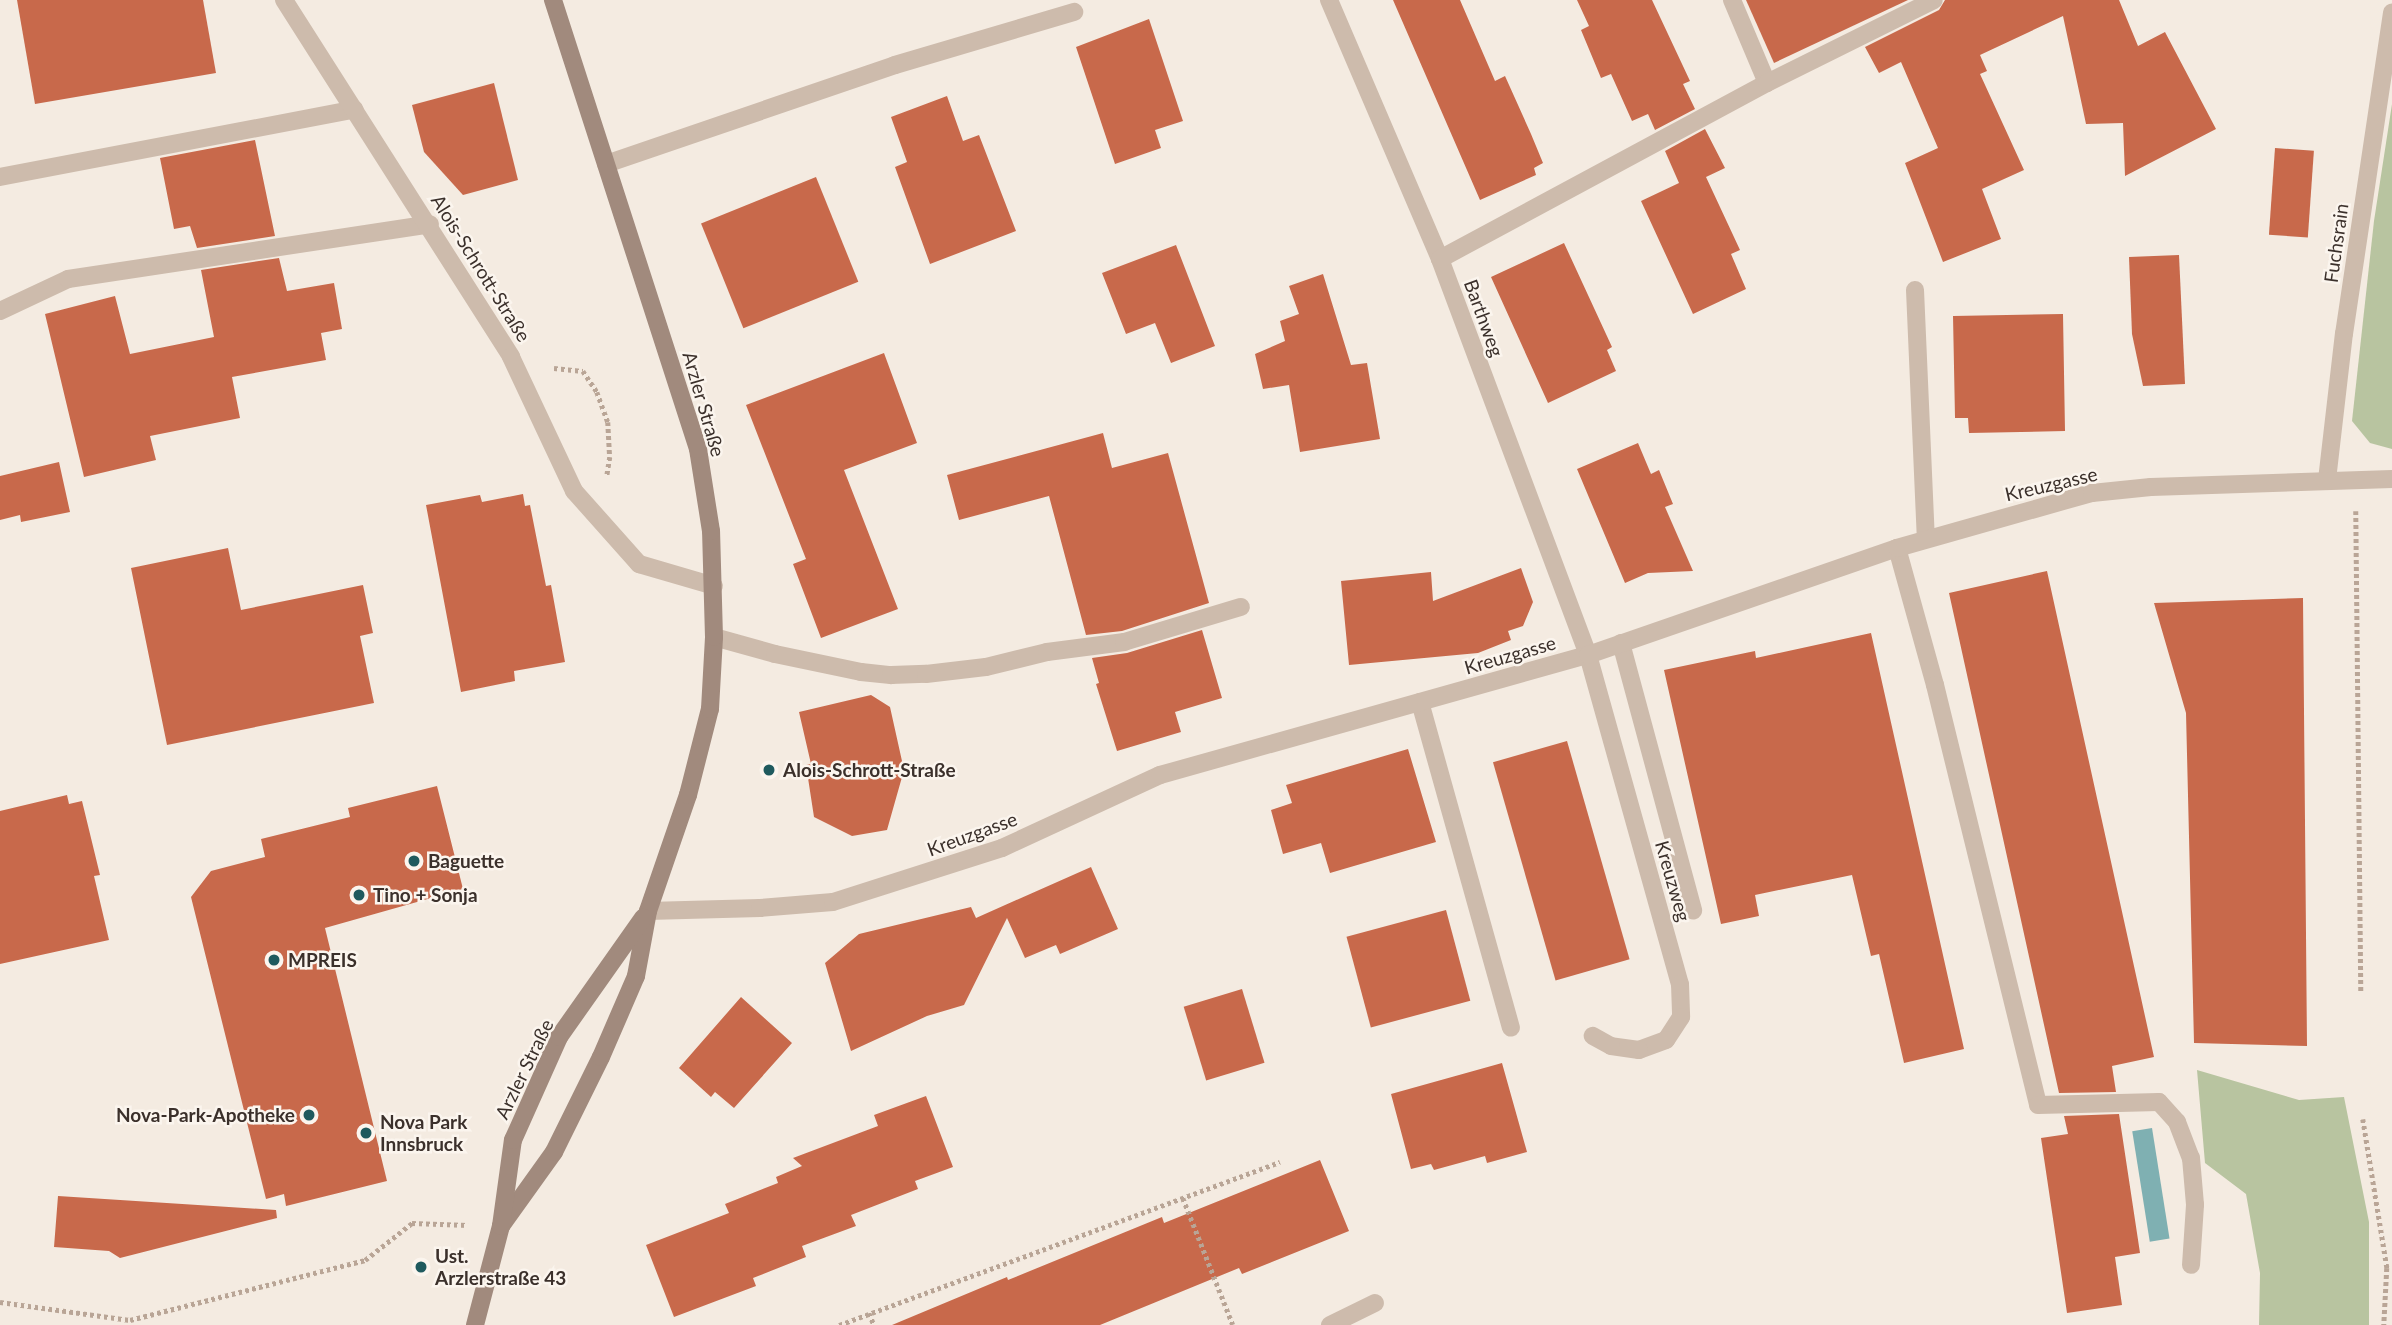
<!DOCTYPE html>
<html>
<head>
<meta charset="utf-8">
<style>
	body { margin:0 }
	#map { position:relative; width:2392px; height:1325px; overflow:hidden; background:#f4ebe1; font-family:Lato,sans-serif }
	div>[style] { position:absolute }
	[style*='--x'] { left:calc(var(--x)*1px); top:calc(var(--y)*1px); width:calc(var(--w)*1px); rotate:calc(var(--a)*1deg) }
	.green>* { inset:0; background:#b8c4a0 }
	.water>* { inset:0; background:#7fb0b2; transform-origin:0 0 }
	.building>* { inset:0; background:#c8694b; transform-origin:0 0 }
	.path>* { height:4.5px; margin-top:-2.25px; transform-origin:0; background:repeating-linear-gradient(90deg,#b9a596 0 3.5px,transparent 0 7px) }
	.lane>* { height:18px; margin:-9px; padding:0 9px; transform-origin:9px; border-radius:9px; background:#cdbbac }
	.street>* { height:18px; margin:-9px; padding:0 9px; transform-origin:9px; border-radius:9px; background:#cdbbac }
	.secondary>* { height:18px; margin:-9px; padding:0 9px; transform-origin:9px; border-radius:9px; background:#a18a7d }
	.dots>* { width:19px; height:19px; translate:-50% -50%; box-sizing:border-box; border:4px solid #fbf5ee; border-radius:50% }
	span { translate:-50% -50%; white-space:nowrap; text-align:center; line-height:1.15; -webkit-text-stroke:5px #fbf5ee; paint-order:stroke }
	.street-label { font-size:19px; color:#3b302b }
	.poi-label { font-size:19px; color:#3b302b; font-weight:700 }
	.left { translate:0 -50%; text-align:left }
	.right { translate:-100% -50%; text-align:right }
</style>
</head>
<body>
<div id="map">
	<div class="green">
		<i style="clip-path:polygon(2392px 104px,2392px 449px,2370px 443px,2352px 421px,2374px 221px)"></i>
		<i style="clip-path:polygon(2197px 1070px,2299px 1100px,2344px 1097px,2369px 1222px,2369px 1325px,2259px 1325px,2260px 1273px,2246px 1194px,2205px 1163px)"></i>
	</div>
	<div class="water">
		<i style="left:2152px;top:1128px;width:112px;height:20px;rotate:81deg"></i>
	</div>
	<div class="building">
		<i style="clip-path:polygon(17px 0,203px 0,216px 73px,35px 104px)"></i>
		<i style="clip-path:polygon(1393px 0,1460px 0,1495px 81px,1505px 76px,1531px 134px,1543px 163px,1534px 168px,1536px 175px,1480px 200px)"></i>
		<i style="clip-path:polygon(1577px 0,1652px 0,1690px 81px,1683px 84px,1695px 109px,1655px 130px,1648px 114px,1632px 121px,1611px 74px,1601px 78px,1581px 30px,1589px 26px)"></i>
		<i style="clip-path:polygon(1746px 0,1908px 0,1774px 63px)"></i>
		<i style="clip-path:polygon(1945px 0,2119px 0,2138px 46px,2165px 32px,2216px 129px,2125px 176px,2123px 123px,2086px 124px,2063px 16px,1980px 55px,1987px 71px,1980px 74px,2024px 170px,1982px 189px,2001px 239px,1943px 262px,1905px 163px,1938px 148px,1901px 62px,1879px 73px,1865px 47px,1939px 10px)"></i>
		<i style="clip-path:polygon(1149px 19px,1183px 121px,1155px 130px,1161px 148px,1115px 164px,1076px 47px)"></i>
		<i style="clip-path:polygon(494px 83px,518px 180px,463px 195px,424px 152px,412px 105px)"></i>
		<i style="clip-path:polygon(947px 96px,963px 141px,979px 135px,1016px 231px,930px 264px,895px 167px,907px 162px,891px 117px)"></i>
		<i style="clip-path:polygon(1705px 129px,1725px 168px,1706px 177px,1740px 250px,1731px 254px,1746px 289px,1693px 314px,1641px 201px,1679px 183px,1665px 151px)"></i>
		<i style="clip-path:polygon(255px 140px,275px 236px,197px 248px,190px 226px,174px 229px,160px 158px)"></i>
		<i style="left:2275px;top:148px;width:39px;height:87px;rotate:4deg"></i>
		<i style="left:816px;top:177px;width:113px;height:124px;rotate:68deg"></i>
		<i style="clip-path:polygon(1564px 243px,1612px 347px,1607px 350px,1616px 371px,1548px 403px,1491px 277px)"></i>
		<i style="clip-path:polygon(1176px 245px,1215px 346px,1171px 363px,1155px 323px,1126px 334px,1102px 273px)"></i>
		<i style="clip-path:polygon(2179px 255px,2185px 384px,2143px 386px,2132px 334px,2129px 257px)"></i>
		<i style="clip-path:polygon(279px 258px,287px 291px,334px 283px,342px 329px,321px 333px,326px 360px,232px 377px,240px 418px,150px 436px,156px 460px,84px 477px,45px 314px,115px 296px,130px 354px,214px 337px,201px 270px)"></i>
		<i style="clip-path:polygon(1323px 274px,1351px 365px,1367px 363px,1380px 439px,1300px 452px,1289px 385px,1263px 389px,1255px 354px,1285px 341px,1280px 321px,1299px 314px,1289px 286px)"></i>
		<i style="clip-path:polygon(2063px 314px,2065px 431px,1969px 433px,1968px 418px,1955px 418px,1953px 316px)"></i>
		<i style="clip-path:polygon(884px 353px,917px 443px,844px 470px,898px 609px,821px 638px,793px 564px,806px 559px,746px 405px)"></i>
		<i style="clip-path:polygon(1103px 433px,1112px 468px,1168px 453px,1209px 603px,1122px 631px,1086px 635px,1049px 496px,959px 520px,947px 475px)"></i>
		<i style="clip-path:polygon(1638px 443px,1651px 474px,1659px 470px,1673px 504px,1665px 507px,1693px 571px,1648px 573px,1625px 583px,1577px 469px)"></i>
		<i style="clip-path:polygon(59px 462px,70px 512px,21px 522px,20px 515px,0 520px,0 476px)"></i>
		<i style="clip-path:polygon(523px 494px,525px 506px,530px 505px,546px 586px,551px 585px,565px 662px,514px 671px,515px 681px,461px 692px,426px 505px,480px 495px,482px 502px)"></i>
		<i style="clip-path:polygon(228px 548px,241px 610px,363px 585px,373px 633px,360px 636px,374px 703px,167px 745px,131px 568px)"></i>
		<i style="clip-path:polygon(1521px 568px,1533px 602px,1523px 626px,1508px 631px,1511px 640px,1478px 653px,1349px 665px,1341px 581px,1431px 572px,1433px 601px)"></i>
		<i style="clip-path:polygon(2047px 571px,2154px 1057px,2112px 1066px,2116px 1092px,2059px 1093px,1949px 593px)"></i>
		<i style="clip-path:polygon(2303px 598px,2307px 1046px,2194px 1043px,2186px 713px,2154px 603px)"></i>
		<i style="clip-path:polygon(1202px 630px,1222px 698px,1175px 712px,1181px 732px,1117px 751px,1096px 684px,1099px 683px,1092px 658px,1127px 653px)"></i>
		<i style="clip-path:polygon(1871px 633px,1964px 1049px,1904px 1063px,1879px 954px,1871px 956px,1852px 875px,1755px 895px,1759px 916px,1721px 924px,1664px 670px,1755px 651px,1756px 658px)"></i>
		<i style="clip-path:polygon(871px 695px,890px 707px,904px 770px,887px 830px,852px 836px,814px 817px,806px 765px,811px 764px,799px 712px)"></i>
		<i style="left:1567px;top:741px;width:227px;height:77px;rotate:74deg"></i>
		<i style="clip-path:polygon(1408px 749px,1436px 842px,1330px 873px,1321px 843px,1283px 854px,1271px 810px,1292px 803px,1286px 785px)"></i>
		<i style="clip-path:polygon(437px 786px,463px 889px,325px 928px,387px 1181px,286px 1206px,284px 1194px,266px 1199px,191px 897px,211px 871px,265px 857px,261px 839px,350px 817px,348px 808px)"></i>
		<i style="clip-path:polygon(67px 795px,69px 804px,82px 801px,100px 875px,94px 876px,109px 940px,0 964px,0 811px)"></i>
		<i style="clip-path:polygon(1091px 867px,1118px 929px,1060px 954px,1056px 945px,1025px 958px,1007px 918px,964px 1005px,927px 1016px,851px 1051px,825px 963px,859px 934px,971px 907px,976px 918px)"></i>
		<i style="left:1446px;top:910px;width:94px;height:103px;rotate:75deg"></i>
		<i style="left:1242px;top:989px;width:77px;height:61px;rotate:73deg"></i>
		<i style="clip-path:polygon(741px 997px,792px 1043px,734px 1108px,715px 1092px,711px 1097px,679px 1068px)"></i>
		<i style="clip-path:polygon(1502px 1063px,1527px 1152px,1487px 1163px,1485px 1156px,1434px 1170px,1431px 1164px,1411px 1169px,1391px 1094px)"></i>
		<i style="clip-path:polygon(926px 1096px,953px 1167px,915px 1181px,918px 1189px,851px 1215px,856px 1226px,802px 1246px,806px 1257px,753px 1278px,756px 1286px,674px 1317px,646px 1245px,729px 1213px,725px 1204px,778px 1183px,776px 1177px,802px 1166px,793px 1158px,878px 1126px,874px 1115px)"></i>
		<i style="clip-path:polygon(2119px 1114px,2140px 1253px,2115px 1257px,2122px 1305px,2067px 1313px,2041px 1138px,2068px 1134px,2064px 1116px)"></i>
		<i style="clip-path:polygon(1320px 1160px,1349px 1231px,1242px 1274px,1239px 1268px,1100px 1325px,892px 1325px,1007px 1277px,1008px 1280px,1162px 1217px,1164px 1223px)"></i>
		<i style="clip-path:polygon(58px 1196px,276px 1210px,277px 1218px,120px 1258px,109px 1251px,54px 1247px)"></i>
	</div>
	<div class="path">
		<i style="--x:554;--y:368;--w:29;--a:6"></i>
		<i style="--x:583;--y:371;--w:25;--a:56"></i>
		<i style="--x:597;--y:392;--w:32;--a:70"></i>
		<i style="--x:608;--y:422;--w:35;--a:87"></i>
		<i style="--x:610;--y:457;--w:19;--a:99"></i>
		<i style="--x:2356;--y:511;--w:480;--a:89.4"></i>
		<i style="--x:2363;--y:1119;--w:151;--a:80.8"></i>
		<i style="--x:2387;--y:1268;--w:57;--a:93"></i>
		<i style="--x:1183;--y:1198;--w:136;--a:68.5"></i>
		<i style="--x:0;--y:1302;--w:131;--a:7.9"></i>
		<i style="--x:130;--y:1320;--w:243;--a:-14.3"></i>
		<i style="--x:365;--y:1260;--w:60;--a:-38.2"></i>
		<i style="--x:412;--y:1223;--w:56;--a:2"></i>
		<i style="--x:869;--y:1313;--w:13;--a:67"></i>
		<i style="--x:839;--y:1325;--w:470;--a:-20.3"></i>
	</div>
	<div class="lane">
		<i style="--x:1329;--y:0;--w:282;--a:66.8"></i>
		<i style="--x:1440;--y:259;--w:423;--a:69.5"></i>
		<i style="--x:1588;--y:655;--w:342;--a:74.4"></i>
		<i style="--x:1680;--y:984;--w:33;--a:88"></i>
		<i style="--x:1681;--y:1017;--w:27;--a:123"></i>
		<i style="--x:1666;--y:1040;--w:29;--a:160"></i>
		<i style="--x:1639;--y:1050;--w:28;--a:-172"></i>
		<i style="--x:1611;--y:1046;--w:21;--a:-151"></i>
		<i style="--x:1732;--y:0;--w:90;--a:67.1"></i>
		<i style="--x:606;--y:164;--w:305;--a:-18.9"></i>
		<i style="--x:895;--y:65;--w:187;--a:-16.5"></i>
		<i style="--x:0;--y:177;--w:361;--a:-10.8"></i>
		<i style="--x:1440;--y:259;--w:371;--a:-28.3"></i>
		<i style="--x:1767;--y:83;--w:186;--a:-26.4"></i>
		<i style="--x:1915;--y:290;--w:249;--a:87.5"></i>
		<i style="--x:0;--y:311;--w:75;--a:-25.2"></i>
		<i style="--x:68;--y:279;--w:366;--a:-8.6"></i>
		<i style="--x:1897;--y:548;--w:142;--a:74.5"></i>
		<i style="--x:1935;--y:685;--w:432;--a:76.2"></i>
		<i style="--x:2038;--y:1105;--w:121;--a:-1.4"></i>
		<i style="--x:2159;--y:1102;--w:27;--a:48"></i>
		<i style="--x:2177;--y:1122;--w:39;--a:69"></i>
		<i style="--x:2191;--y:1158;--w:47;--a:85.1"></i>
		<i style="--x:2195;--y:1205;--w:60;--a:93.8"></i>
		<i style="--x:714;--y:637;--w:63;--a:15.6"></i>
		<i style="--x:775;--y:654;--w:88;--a:11.8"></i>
		<i style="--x:861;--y:672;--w:30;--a:6"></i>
		<i style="--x:891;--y:675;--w:35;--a:-2"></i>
		<i style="--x:926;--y:674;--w:60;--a:-6.7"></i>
		<i style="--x:986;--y:667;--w:63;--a:-13.8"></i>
		<i style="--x:1047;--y:652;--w:78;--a:-7.4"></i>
		<i style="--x:1124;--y:642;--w:122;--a:-16.7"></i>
		<i style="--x:1621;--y:643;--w:277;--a:74.9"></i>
		<i style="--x:1420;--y:702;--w:338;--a:74.4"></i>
		<i style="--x:1330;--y:1325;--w:50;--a:-26.1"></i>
	</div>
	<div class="street">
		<i style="--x:284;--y:0;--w:423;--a:57.5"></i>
		<i style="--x:511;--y:357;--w:148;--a:64.8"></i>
		<i style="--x:574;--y:491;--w:98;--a:48.3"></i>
		<i style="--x:639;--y:564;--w:78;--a:16.3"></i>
		<i style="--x:2327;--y:480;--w:147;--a:-83.4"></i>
		<i style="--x:2344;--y:334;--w:325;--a:-81.5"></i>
		<i style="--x:648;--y:911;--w:112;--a:-1.5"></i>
		<i style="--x:760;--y:908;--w:73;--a:-4.7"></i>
		<i style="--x:833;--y:902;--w:177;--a:-17.7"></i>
		<i style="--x:1002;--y:848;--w:174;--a:-24.8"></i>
		<i style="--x:1160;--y:775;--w:445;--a:-15.7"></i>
		<i style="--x:1588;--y:655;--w:327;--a:-19.1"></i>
		<i style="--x:1897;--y:548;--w:203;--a:-15.8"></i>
		<i style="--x:2092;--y:493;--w:59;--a:-5.8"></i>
		<i style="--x:2151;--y:487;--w:241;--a:-1.9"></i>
	</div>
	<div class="secondary">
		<i style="--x:501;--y:1226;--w:91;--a:-54.4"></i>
		<i style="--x:554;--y:1152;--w:106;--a:-63.7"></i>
		<i style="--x:601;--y:1057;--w:88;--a:-66.6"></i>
		<i style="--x:636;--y:976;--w:66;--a:-79.5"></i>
		<i style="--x:648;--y:911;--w:123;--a:-71"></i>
		<i style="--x:688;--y:795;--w:89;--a:-75.7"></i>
		<i style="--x:710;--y:709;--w:72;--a:-86.8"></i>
		<i style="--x:714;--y:637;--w:106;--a:-91.6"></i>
		<i style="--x:711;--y:531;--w:83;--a:-99"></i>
		<i style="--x:698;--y:449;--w:472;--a:-107.9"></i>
		<i style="--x:475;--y:1325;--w:102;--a:-75.3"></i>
		<i style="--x:501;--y:1226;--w:87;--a:-82.1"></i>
		<i style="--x:513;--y:1140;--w:113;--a:-65.9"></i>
		<i style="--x:559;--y:1037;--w:146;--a:-54.8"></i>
	</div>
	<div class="dots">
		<i style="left:769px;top:770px;background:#1f5a5e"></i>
		<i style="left:414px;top:861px;background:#1f5a5e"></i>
		<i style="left:359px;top:895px;background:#1f5a5e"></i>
		<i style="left:274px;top:960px;background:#1f5a5e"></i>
		<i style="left:309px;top:1115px;background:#1f5a5e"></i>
		<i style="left:366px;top:1133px;background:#1f5a5e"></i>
		<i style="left:421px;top:1267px;background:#1f5a5e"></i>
	</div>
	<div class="street-label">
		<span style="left:2336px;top:243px;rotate:-82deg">Fuchsrain</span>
		<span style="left:481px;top:268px;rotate:58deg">Alois-Schrott-Straße</span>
		<span style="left:1484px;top:318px;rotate:70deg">Barthweg</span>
		<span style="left:704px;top:404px;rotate:74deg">Arzler Straße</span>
		<span style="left:2051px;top:484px;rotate:-13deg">Kreuzgasse</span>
		<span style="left:1510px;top:655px;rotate:-16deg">Kreuzgasse</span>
		<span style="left:972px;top:834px;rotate:-20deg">Kreuzgasse</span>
		<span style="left:1673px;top:881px;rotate:74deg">Kreuzweg</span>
		<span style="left:524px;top:1069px;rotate:-64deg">Arzler Straße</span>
	</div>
	<div class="poi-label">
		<span class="left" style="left:783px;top:770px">Alois-Schrott-Straße</span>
		<span class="left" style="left:428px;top:861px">Baguette</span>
		<span class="left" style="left:373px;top:895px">Tino + Sonja</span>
		<span class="left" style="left:288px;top:960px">MPREIS</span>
		<span class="right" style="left:295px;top:1115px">Nova-Park-Apotheke</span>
		<span class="left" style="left:380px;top:1133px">Nova Park<br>Innsbruck</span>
		<span class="left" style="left:435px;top:1267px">Ust.<br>Arzlerstraße 43</span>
	</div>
</div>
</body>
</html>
